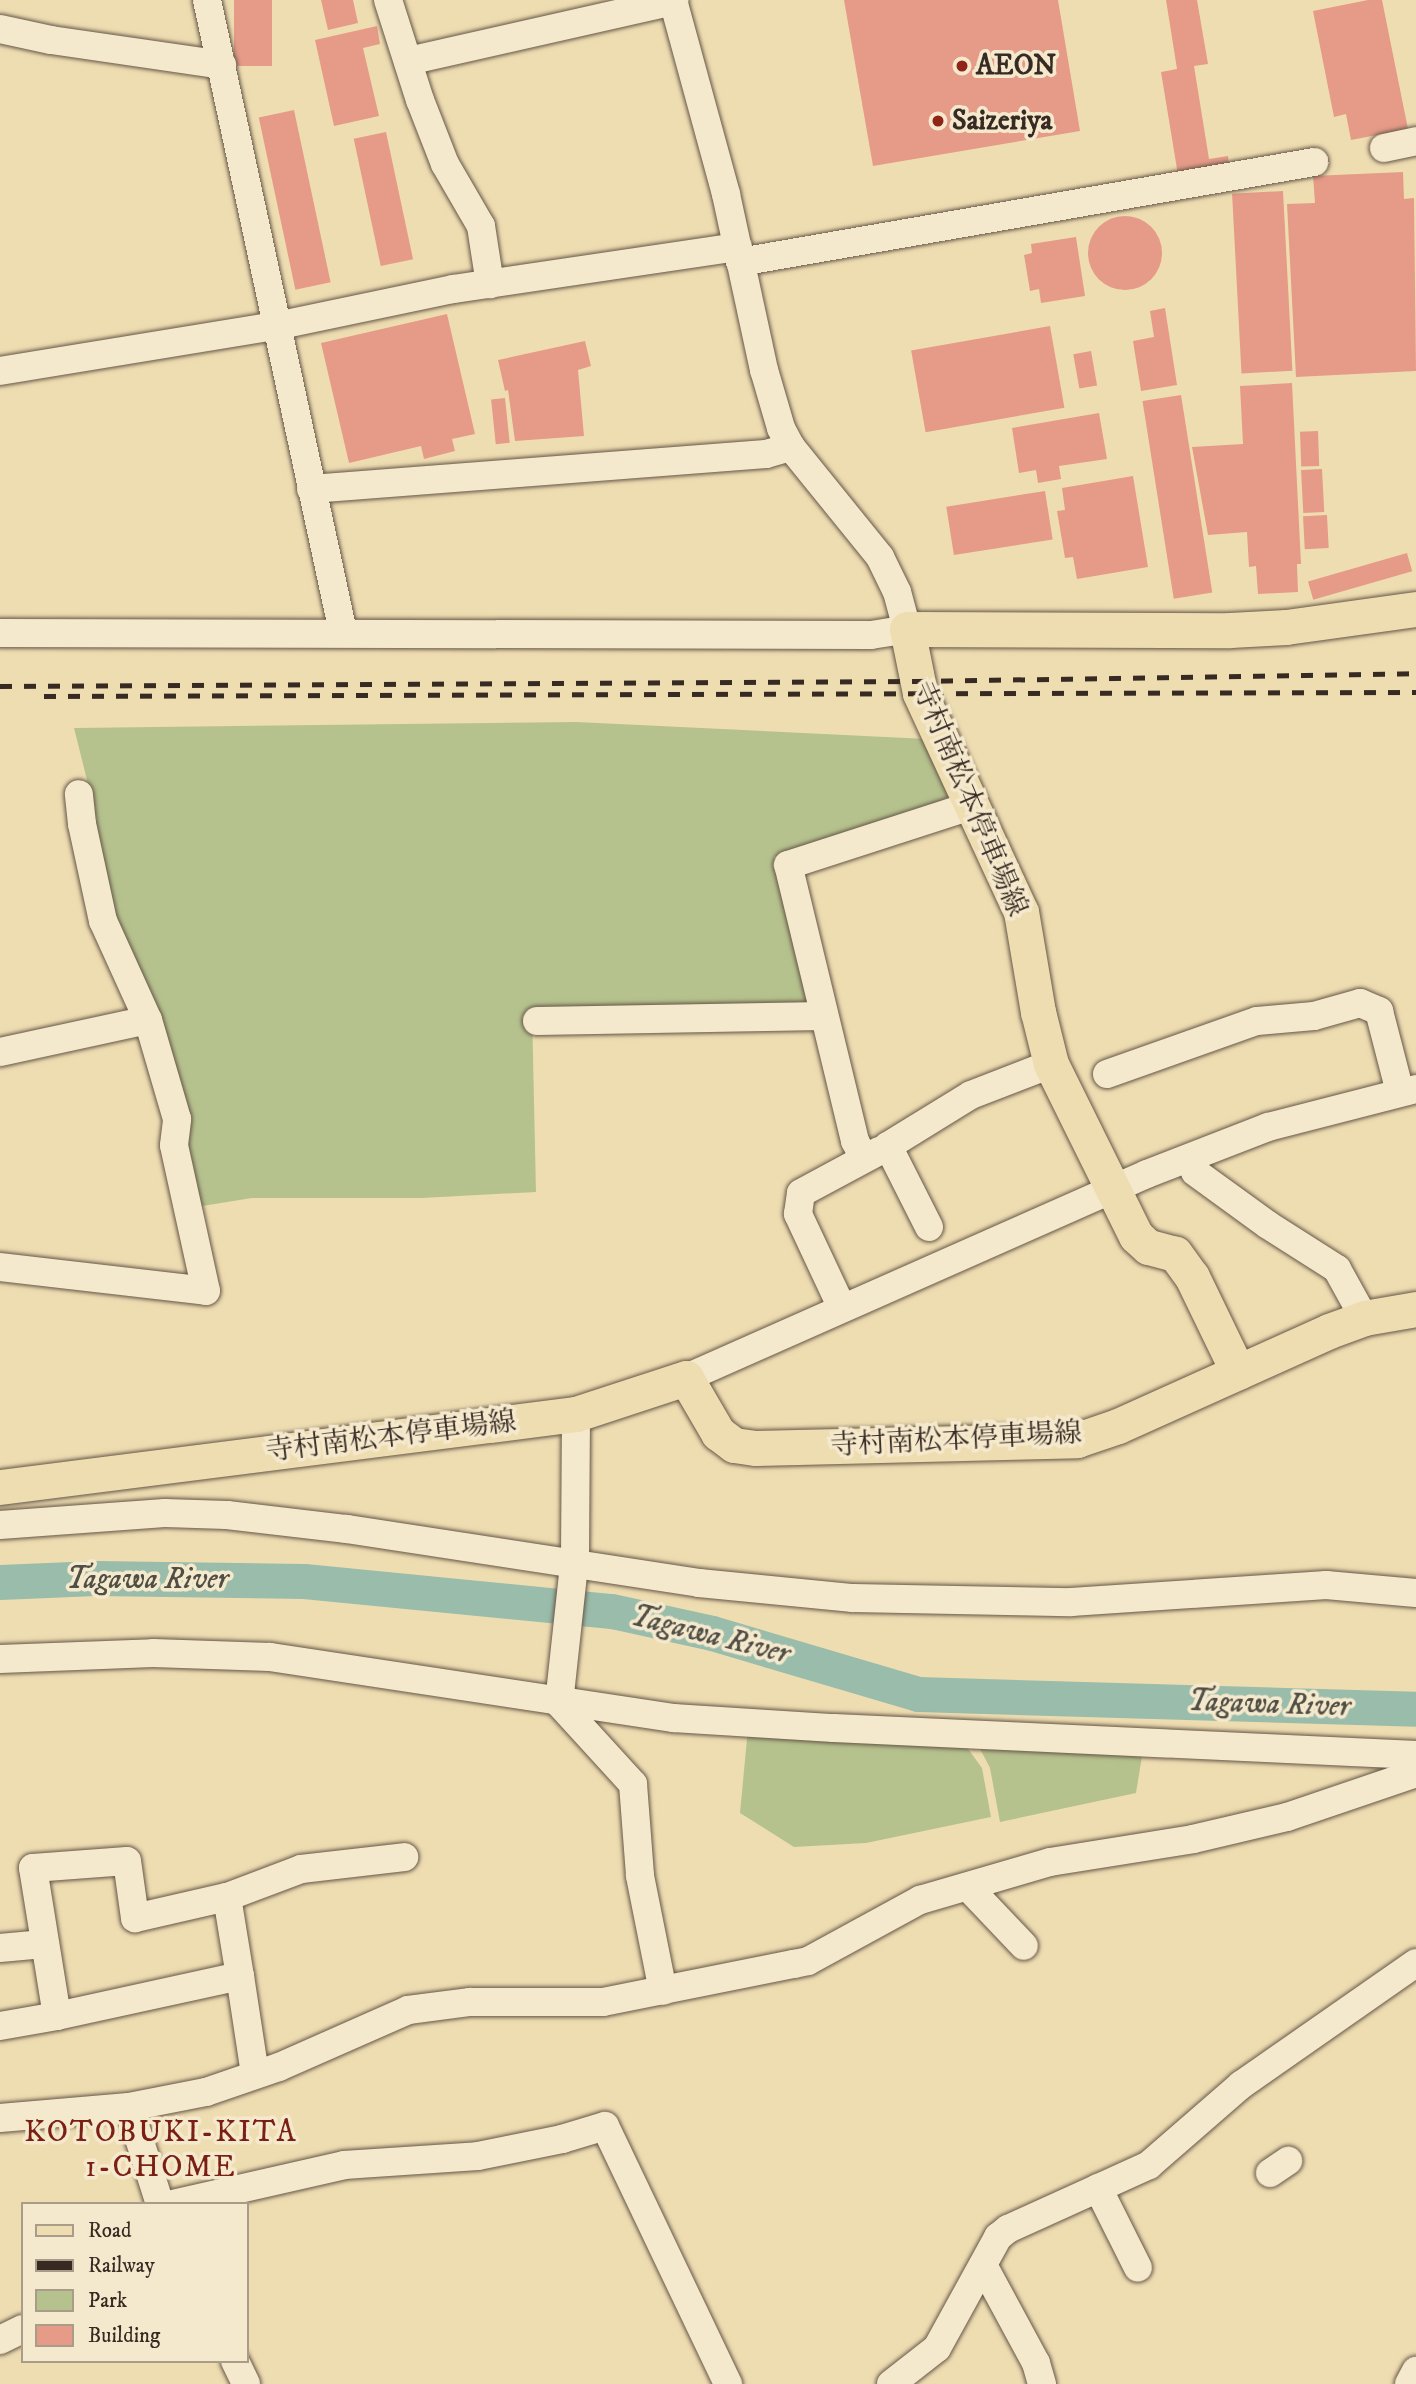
<!DOCTYPE html>
<html>
<head>
<meta charset="utf-8">
<style>
	body { margin:0 }
	#map { position:relative; width:1416px; height:2384px; overflow:hidden; background:#efddb2; font-family:"IM FELL DW Pica","Noto Serif JP",serif }
	div>[style] { position:absolute }
	[style*='--x'] { left:calc(var(--x)*1px); top:calc(var(--y)*1px); width:calc(var(--w)*1px); rotate:calc(var(--a)*1deg) }
	.green>* { inset:0; background:#b6c28e }
	.river>* { height:35px; margin:-17.5px; padding:0 17.5px; transform-origin:17.5px; border-radius:17.5px; background:#9abcab }
	.building>* { inset:0; background:#e59b87; transform-origin:0 0 }
	.round { border-radius:50% }
	.roads { filter:drop-shadow(0 0 2px #655747) drop-shadow(0 0 2px #655747) }
	.minor>* { height:28px; margin:-14px; padding:0 14px; transform-origin:14px; border-radius:14px; background:#f5e9cd }
	.major>* { height:35px; margin:-17.5px; padding:0 17.5px; transform-origin:17.5px; border-radius:17.5px; background:#efddb2 }
	.rail>* { height:5px; margin-top:-2.5px; transform-origin:0; background:repeating-linear-gradient(90deg,#372a23 0 12px,transparent 0 24px) }
	.dots>* { width:19px; height:19px; translate:-50% -50%; box-sizing:border-box; border:4px solid #f5e9cd; border-radius:50% }
	span { translate:-50% -50%; white-space:nowrap; text-align:center; line-height:1.15; -webkit-text-stroke:7px #f5e9cd; paint-order:stroke }
	.poi-label { font-size:28px; color:#372a23; font-weight:700 }
	.left { translate:0 -50%; text-align:left }
	.street-label { font-size:28px; color:#372a23 }
	.water-label { font-size:30px; color:#504e45; font-style:italic }
	.neighbourhood-label { font-size:30px; color:#7a1f14; letter-spacing:2px }
	.legend { position:absolute; left:21px; top:2202px; width:228px; height:161px; box-sizing:border-box; background:#f5e9cd; border:2px solid #a99d89; margin:0; padding:9px 12px; list-style:none; font-size:21px; color:#372a23 }
	.legend li { display:flex; align-items:center; gap:14px; height:35px }
	.legend b { width:35px; border:2px solid #a99d89 }
</style>
</head>
<body>
<div id="map">
	<div class="green">
		<i style="clip-path:polygon(577px 722px,927px 739px,926px 746px,948px 796px,931px 809px,774px 857px,809px 1002px,806px 1009px,532px 1010px,536px 1192px,422px 1198px,252px 1198px,196px 1207px,88px 822px,97px 820px,74px 728px)"></i>
		<i style="clip-path:polygon(748px 1728px,966px 1746px,982px 1768px,991px 1817px,866px 1843px,794px 1847px,740px 1813px)"></i>
		<i style="clip-path:polygon(977px 1743px,1143px 1750px,1136px 1793px,1000px 1822px,990px 1768px)"></i>
	</div>
	<div class="river">
		<i style="--x:0;--y:1582;--w:95;--a:-2.4"></i>
		<i style="--x:95;--y:1578;--w:209;--a:0.8"></i>
		<i style="--x:304;--y:1581;--w:309;--a:5.6"></i>
		<i style="--x:612;--y:1611;--w:102;--a:12.4"></i>
		<i style="--x:712;--y:1633;--w:215;--a:16.5"></i>
		<i style="--x:918;--y:1694;--w:498;--a:1.7"></i>
	</div>
	<div class="building">
		<i style="left:234px;top:0;width:38px;height:66px"></i>
		<i style="clip-path:polygon(321px 0,353px 0,358px 23px,328px 30px)"></i>
		<i style="clip-path:polygon(844px 0,1058px 0,1080px 131px,873px 166px)"></i>
		<i style="clip-path:polygon(1166px 0,1197px 0,1208px 64px,1194px 66px,1209px 159px,1228px 156px,1229px 166px,1178px 175px,1161px 72px,1177px 69px)"></i>
		<i style="clip-path:polygon(1368px 0,1382px 0,1408px 129px,1351px 140px,1346px 114px,1334px 117px,1313px 11px)"></i>
		<i style="clip-path:polygon(377px 26px,380px 44px,363px 48px,379px 116px,334px 126px,315px 40px)"></i>
		<i style="left:294px;top:110px;width:176px;height:36px;rotate:78deg"></i>
		<i style="left:386px;top:132px;width:130px;height:33px;rotate:78deg"></i>
		<i style="clip-path:polygon(1403px 172px,1404px 199px,1414px 198px,1416px 371px,1296px 377px,1287px 204px,1315px 203px,1313px 176px)"></i>
		<i style="left:1283px;top:191px;width:180px;height:51px;rotate:87deg"></i>
		<i class="round" style="left:1088px;top:216px;width:74px;height:74px"></i>
		<i style="clip-path:polygon(1076px 237px,1085px 296px,1041px 303px,1039px 289px,1030px 291px,1024px 255px,1032px 253px,1031px 244px)"></i>
		<i style="clip-path:polygon(1165px 308px,1177px 385px,1141px 391px,1133px 341px,1154px 337px,1150px 311px)"></i>
		<i style="clip-path:polygon(447px 314px,475px 434px,452px 439px,455px 451px,424px 459px,421px 446px,349px 463px,321px 343px)"></i>
		<i style="left:1050px;top:326px;width:83px;height:141px;rotate:80deg"></i>
		<i style="clip-path:polygon(585px 341px,591px 366px,578px 370px,584px 436px,515px 441px,508px 390px,505px 391px,498px 360px)"></i>
		<i style="left:1091px;top:351px;width:35px;height:18px;rotate:80deg"></i>
		<i style="clip-path:polygon(1292px 383px,1301px 564px,1297px 564px,1298px 592px,1258px 594px,1256px 566px,1249px 567px,1247px 532px,1208px 535px,1192px 447px,1243px 444px,1240px 386px)"></i>
		<i style="left:1181px;top:395px;width:200px;height:39px;rotate:81deg"></i>
		<i style="left:505px;top:398px;width:45px;height:14px;rotate:84deg"></i>
		<i style="clip-path:polygon(1099px 413px,1107px 459px,1059px 466px,1061px 479px,1038px 483px,1036px 470px,1019px 473px,1012px 428px)"></i>
		<i style="left:1318px;top:431px;width:35px;height:18px;rotate:88deg"></i>
		<i style="left:1322px;top:469px;width:43px;height:21px;rotate:87deg"></i>
		<i style="clip-path:polygon(1133px 476px,1148px 567px,1077px 579px,1073px 557px,1065px 558px,1057px 511px,1065px 510px,1062px 488px)"></i>
		<i style="left:1045px;top:491px;width:49px;height:100px;rotate:81deg"></i>
		<i style="left:1327px;top:515px;width:33px;height:24px;rotate:87deg"></i>
		<i style="left:1407px;top:553px;width:19px;height:103px;rotate:74deg"></i>
	</div>
	<div class="roads">
		<div class="minor">
			<i style="--x:207;--y:0;--w:646;--a:77.86"></i>
			<i style="--x:388;--y:0;--w:105;--a:72.3"></i>
			<i style="--x:420;--y:100;--w:69;--a:68.7"></i>
			<i style="--x:445;--y:164;--w:72;--a:59.9"></i>
			<i style="--x:481;--y:226;--w:59;--a:81.2"></i>
			<i style="--x:0;--y:29;--w:52;--a:12.2"></i>
			<i style="--x:51;--y:40;--w:173;--a:8.3"></i>
			<i style="--x:408;--y:61;--w:273;--a:-12.7"></i>
			<i style="--x:1384;--y:148;--w:33;--a:-12"></i>
			<i style="--x:740;--y:262;--w:583;--a:-9.88"></i>
			<i style="--x:0;--y:371;--w:280;--a:-9.3"></i>
			<i style="--x:276;--y:326;--w:181;--a:-11.8"></i>
			<i style="--x:453;--y:289;--w:288;--a:-8.4"></i>
			<i style="--x:311;--y:489;--w:456;--a:-4.4"></i>
			<i style="--x:766;--y:454;--w:26;--a:-16"></i>
			<i style="--x:0;--y:633;--w:871;--a:0.13"></i>
			<i style="--x:871;--y:635;--w:36;--a:-9"></i>
			<i style="--x:907;--y:629;--w:38;--a:-105"></i>
			<i style="--x:897;--y:592;--w:39;--a:-116"></i>
			<i style="--x:880;--y:557;--w:141;--a:-129"></i>
			<i style="--x:791;--y:447;--w:21;--a:-118"></i>
			<i style="--x:781;--y:428;--w:60;--a:-106.3"></i>
			<i style="--x:764;--y:370;--w:180;--a:-102.2"></i>
			<i style="--x:726;--y:194;--w:201;--a:-105.3"></i>
			<i style="--x:537;--y:1021;--w:287;--a:-1"></i>
			<i style="--x:0;--y:1052;--w:151;--a:-12.2"></i>
			<i style="--x:1107;--y:1074;--w:159;--a:-19.5"></i>
			<i style="--x:1257;--y:1021;--w:57;--a:-5"></i>
			<i style="--x:1314;--y:1016;--w:48;--a:-15.8"></i>
			<i style="--x:1360;--y:1003;--w:21;--a:23"></i>
			<i style="--x:1379;--y:1011;--w:84;--a:75.5"></i>
			<i style="--x:864;--y:1158;--w:19;--a:-118"></i>
			<i style="--x:855;--y:1141;--w:284;--a:-103.6"></i>
			<i style="--x:788;--y:865;--w:192;--a:-17.9"></i>
			<i style="--x:1195;--y:1172;--w:90;--a:36"></i>
			<i style="--x:1268;--y:1225;--w:82;--a:32.5"></i>
			<i style="--x:1337;--y:1269;--w:56;--a:61.1"></i>
			<i style="--x:929;--y:1227;--w:91;--a:-116.8"></i>
			<i style="--x:888;--y:1146;--w:97;--a:-31.6"></i>
			<i style="--x:971;--y:1095;--w:86;--a:-21.2"></i>
			<i style="--x:0;--y:1267;--w:207;--a:6.6"></i>
			<i style="--x:206;--y:1291;--w:149;--a:-102.4"></i>
			<i style="--x:174;--y:1145;--w:26;--a:-83"></i>
			<i style="--x:177;--y:1119;--w:103;--a:-106.3"></i>
			<i style="--x:148;--y:1020;--w:109;--a:-114.4"></i>
			<i style="--x:103;--y:921;--w:99;--a:-102.2"></i>
			<i style="--x:82;--y:824;--w:30;--a:-96"></i>
			<i style="--x:842;--y:1308;--w:104;--a:-115.1"></i>
			<i style="--x:798;--y:1214;--w:21;--a:-82"></i>
			<i style="--x:801;--y:1193;--w:89;--a:-28.3"></i>
			<i style="--x:686;--y:1378;--w:504;--a:-23.87"></i>
			<i style="--x:1147;--y:1174;--w:130;--a:-21.2"></i>
			<i style="--x:1268;--y:1127;--w:153;--a:-14.4"></i>
			<i style="--x:576;--y:1414;--w:142;--a:90.4"></i>
			<i style="--x:575;--y:1556;--w:148;--a:96.2"></i>
			<i style="--x:559;--y:1703;--w:110;--a:47.6"></i>
			<i style="--x:633;--y:1784;--w:92;--a:85.6"></i>
			<i style="--x:640;--y:1876;--w:117;--a:78.7"></i>
			<i style="--x:0;--y:1525;--w:165;--a:-4.2"></i>
			<i style="--x:165;--y:1513;--w:62;--a:1.8"></i>
			<i style="--x:227;--y:1515;--w:121;--a:6.7"></i>
			<i style="--x:347;--y:1529;--w:356;--a:8.7"></i>
			<i style="--x:699;--y:1583;--w:155;--a:5.6"></i>
			<i style="--x:853;--y:1598;--w:218;--a:1.1"></i>
			<i style="--x:1071;--y:1602;--w:256;--a:-3.8"></i>
			<i style="--x:1326;--y:1585;--w:90;--a:5.1"></i>
			<i style="--x:0;--y:1659;--w:153;--a:-2.2"></i>
			<i style="--x:153;--y:1653;--w:117;--a:2"></i>
			<i style="--x:270;--y:1657;--w:408;--a:8.6"></i>
			<i style="--x:673;--y:1718;--w:161;--a:3.6"></i>
			<i style="--x:834;--y:1728;--w:583;--a:2.66"></i>
			<i style="--x:968;--y:1887;--w:81;--a:46.5"></i>
			<i style="--x:227;--y:1897;--w:80;--a:80.7"></i>
			<i style="--x:240;--y:1976;--w:187;--a:167.7"></i>
			<i style="--x:57;--y:2016;--w:150;--a:-99.2"></i>
			<i style="--x:33;--y:1868;--w:94;--a:-4.3"></i>
			<i style="--x:127;--y:1861;--w:58;--a:82"></i>
			<i style="--x:135;--y:1918;--w:94;--a:-12.9"></i>
			<i style="--x:227;--y:1897;--w:79;--a:-20.7"></i>
			<i style="--x:301;--y:1869;--w:104;--a:-6.6"></i>
			<i style="--x:0;--y:1948;--w:44;--a:-5.2"></i>
			<i style="--x:240;--y:1976;--w:99;--a:81.3"></i>
			<i style="--x:0;--y:2026;--w:58;--a:-10"></i>
			<i style="--x:129;--y:2107;--w:102;--a:72.3"></i>
			<i style="--x:0;--y:2118;--w:129;--a:-4.9"></i>
			<i style="--x:129;--y:2107;--w:78;--a:-11"></i>
			<i style="--x:206;--y:2092;--w:77;--a:-18.9"></i>
			<i style="--x:279;--y:2067;--w:141;--a:-23.8"></i>
			<i style="--x:408;--y:2010;--w:63;--a:-7.4"></i>
			<i style="--x:470;--y:2002;--w:133;--a:0"></i>
			<i style="--x:603;--y:2002;--w:195;--a:-11.3"></i>
			<i style="--x:794;--y:1964;--w:14;--a:-12"></i>
			<i style="--x:808;--y:1961;--w:128;--a:-28.6"></i>
			<i style="--x:920;--y:1900;--w:135;--a:-16.3"></i>
			<i style="--x:1050;--y:1862;--w:145;--a:-9.1"></i>
			<i style="--x:1193;--y:1839;--w:97;--a:-13.2"></i>
			<i style="--x:1287;--y:1817;--w:136;--a:-18.8"></i>
			<i style="--x:1270;--y:2173;--w:22;--a:-34"></i>
			<i style="--x:1098;--y:2188;--w:89;--a:63.4"></i>
			<i style="--x:173;--y:2204;--w:175;--a:-12.8"></i>
			<i style="--x:344;--y:2165;--w:134;--a:-3.8"></i>
			<i style="--x:478;--y:2156;--w:86;--a:-11.4"></i>
			<i style="--x:562;--y:2139;--w:45;--a:-16.8"></i>
			<i style="--x:605;--y:2126;--w:286;--a:64.5"></i>
			<i style="--x:983;--y:2265;--w:111;--a:61.6"></i>
			<i style="--x:1036;--y:2363;--w:22;--a:74"></i>
			<i style="--x:0;--y:2340;--w:25;--a:-26"></i>
			<i style="--x:235;--y:2361;--w:25;--a:64"></i>
			<i style="--x:891;--y:2384;--w:58;--a:-38"></i>
			<i style="--x:937;--y:2348;--w:127;--a:-61.2"></i>
			<i style="--x:998;--y:2237;--w:13;--a:-39"></i>
			<i style="--x:1008;--y:2229;--w:155;--a:-24.4"></i>
			<i style="--x:1149;--y:2165;--w:122;--a:-41"></i>
			<i style="--x:1241;--y:2085;--w:213;--a:-34.9"></i>
			<i style="--x:1409;--y:2384;--w:15;--a:-62"></i>
		</div>
		<div class="major">
			<i style="--x:1238;--y:1372;--w:106;--a:-115.8"></i>
			<i style="--x:1192;--y:1277;--w:29;--a:-126"></i>
			<i style="--x:1175;--y:1254;--w:28;--a:-165"></i>
			<i style="--x:1148;--y:1247;--w:16;--a:-137"></i>
			<i style="--x:1136;--y:1236;--w:192;--a:-116.3"></i>
			<i style="--x:1051;--y:1064;--w:54;--a:-104"></i>
			<i style="--x:1038;--y:1012;--w:101;--a:-99.6"></i>
			<i style="--x:1021;--y:912;--w:241;--a:-114.8"></i>
			<i style="--x:920;--y:693;--w:65;--a:-101.5"></i>
			<i style="--x:907;--y:629;--w:323;--a:0.2"></i>
			<i style="--x:1230;--y:630;--w:56;--a:-3.1"></i>
			<i style="--x:1286;--y:627;--w:131;--a:-7.9"></i>
			<i style="--x:0;--y:1487;--w:581;--a:-7.22"></i>
			<i style="--x:576;--y:1414;--w:116;--a:-18.1"></i>
			<i style="--x:686;--y:1378;--w:64;--a:59.8"></i>
			<i style="--x:718;--y:1433;--w:20;--a:37"></i>
			<i style="--x:734;--y:1445;--w:22;--a:8"></i>
			<i style="--x:756;--y:1448;--w:321;--a:-1.4"></i>
			<i style="--x:1077;--y:1440;--w:43;--a:-18.9"></i>
			<i style="--x:1118;--y:1426;--w:231;--a:-24.2"></i>
			<i style="--x:1329;--y:1331;--w:37;--a:-20"></i>
			<i style="--x:1364;--y:1318;--w:53;--a:-9.8"></i>
		</div>
	</div>
	<div class="rail">
		<i style="--x:0;--y:686;--w:917;--a:-0.31"></i>
		<i style="--x:917;--y:681;--w:499;--a:-0.9"></i>
		<i style="--x:44;--y:696;--w:1372;--a:-0.17"></i>
	</div>
	<div class="dots">
		<i style="left:962px;top:66px;background:#8f2418"></i>
		<i style="left:938px;top:121px;background:#8f2418"></i>
	</div>
	<div class="poi-label">
		<span class="left" style="left:976px;top:66px">AEON</span>
		<span class="left" style="left:952px;top:121px">Saizeriya</span>
	</div>
	<div class="street-label">
		<span style="left:969px;top:799px;rotate:67deg">寺村南松本停車場線</span>
		<span style="left:391px;top:1437px;rotate:-7deg">寺村南松本停車場線</span>
		<span style="left:956px;top:1440px;rotate:-3deg">寺村南松本停車場線</span>
	</div>
	<div class="water-label">
		<span style="left:147px;top:1580px">Tagawa River</span>
		<span style="left:710px;top:1636px;rotate:14deg">Tagawa River</span>
		<span style="left:1269px;top:1705px;rotate:2deg">Tagawa River</span>
	</div>
	<div class="neighbourhood-label">
		<span style="left:161px;top:2150px">KOTOBUKI-KITA<br>1-CHOME</span>
	</div>
	<ul class="legend">
	<li><b style="height:9px;background:#efddb2"></b>Road</li>
	<li><b style="height:9px;background:#372a23"></b>Railway</li>
	<li><b style="height:19px;background:#b6c28e"></b>Park</li>
	<li><b style="height:19px;background:#e59b87"></b>Building</li>
	</ul>
</div>
</body>
</html>
